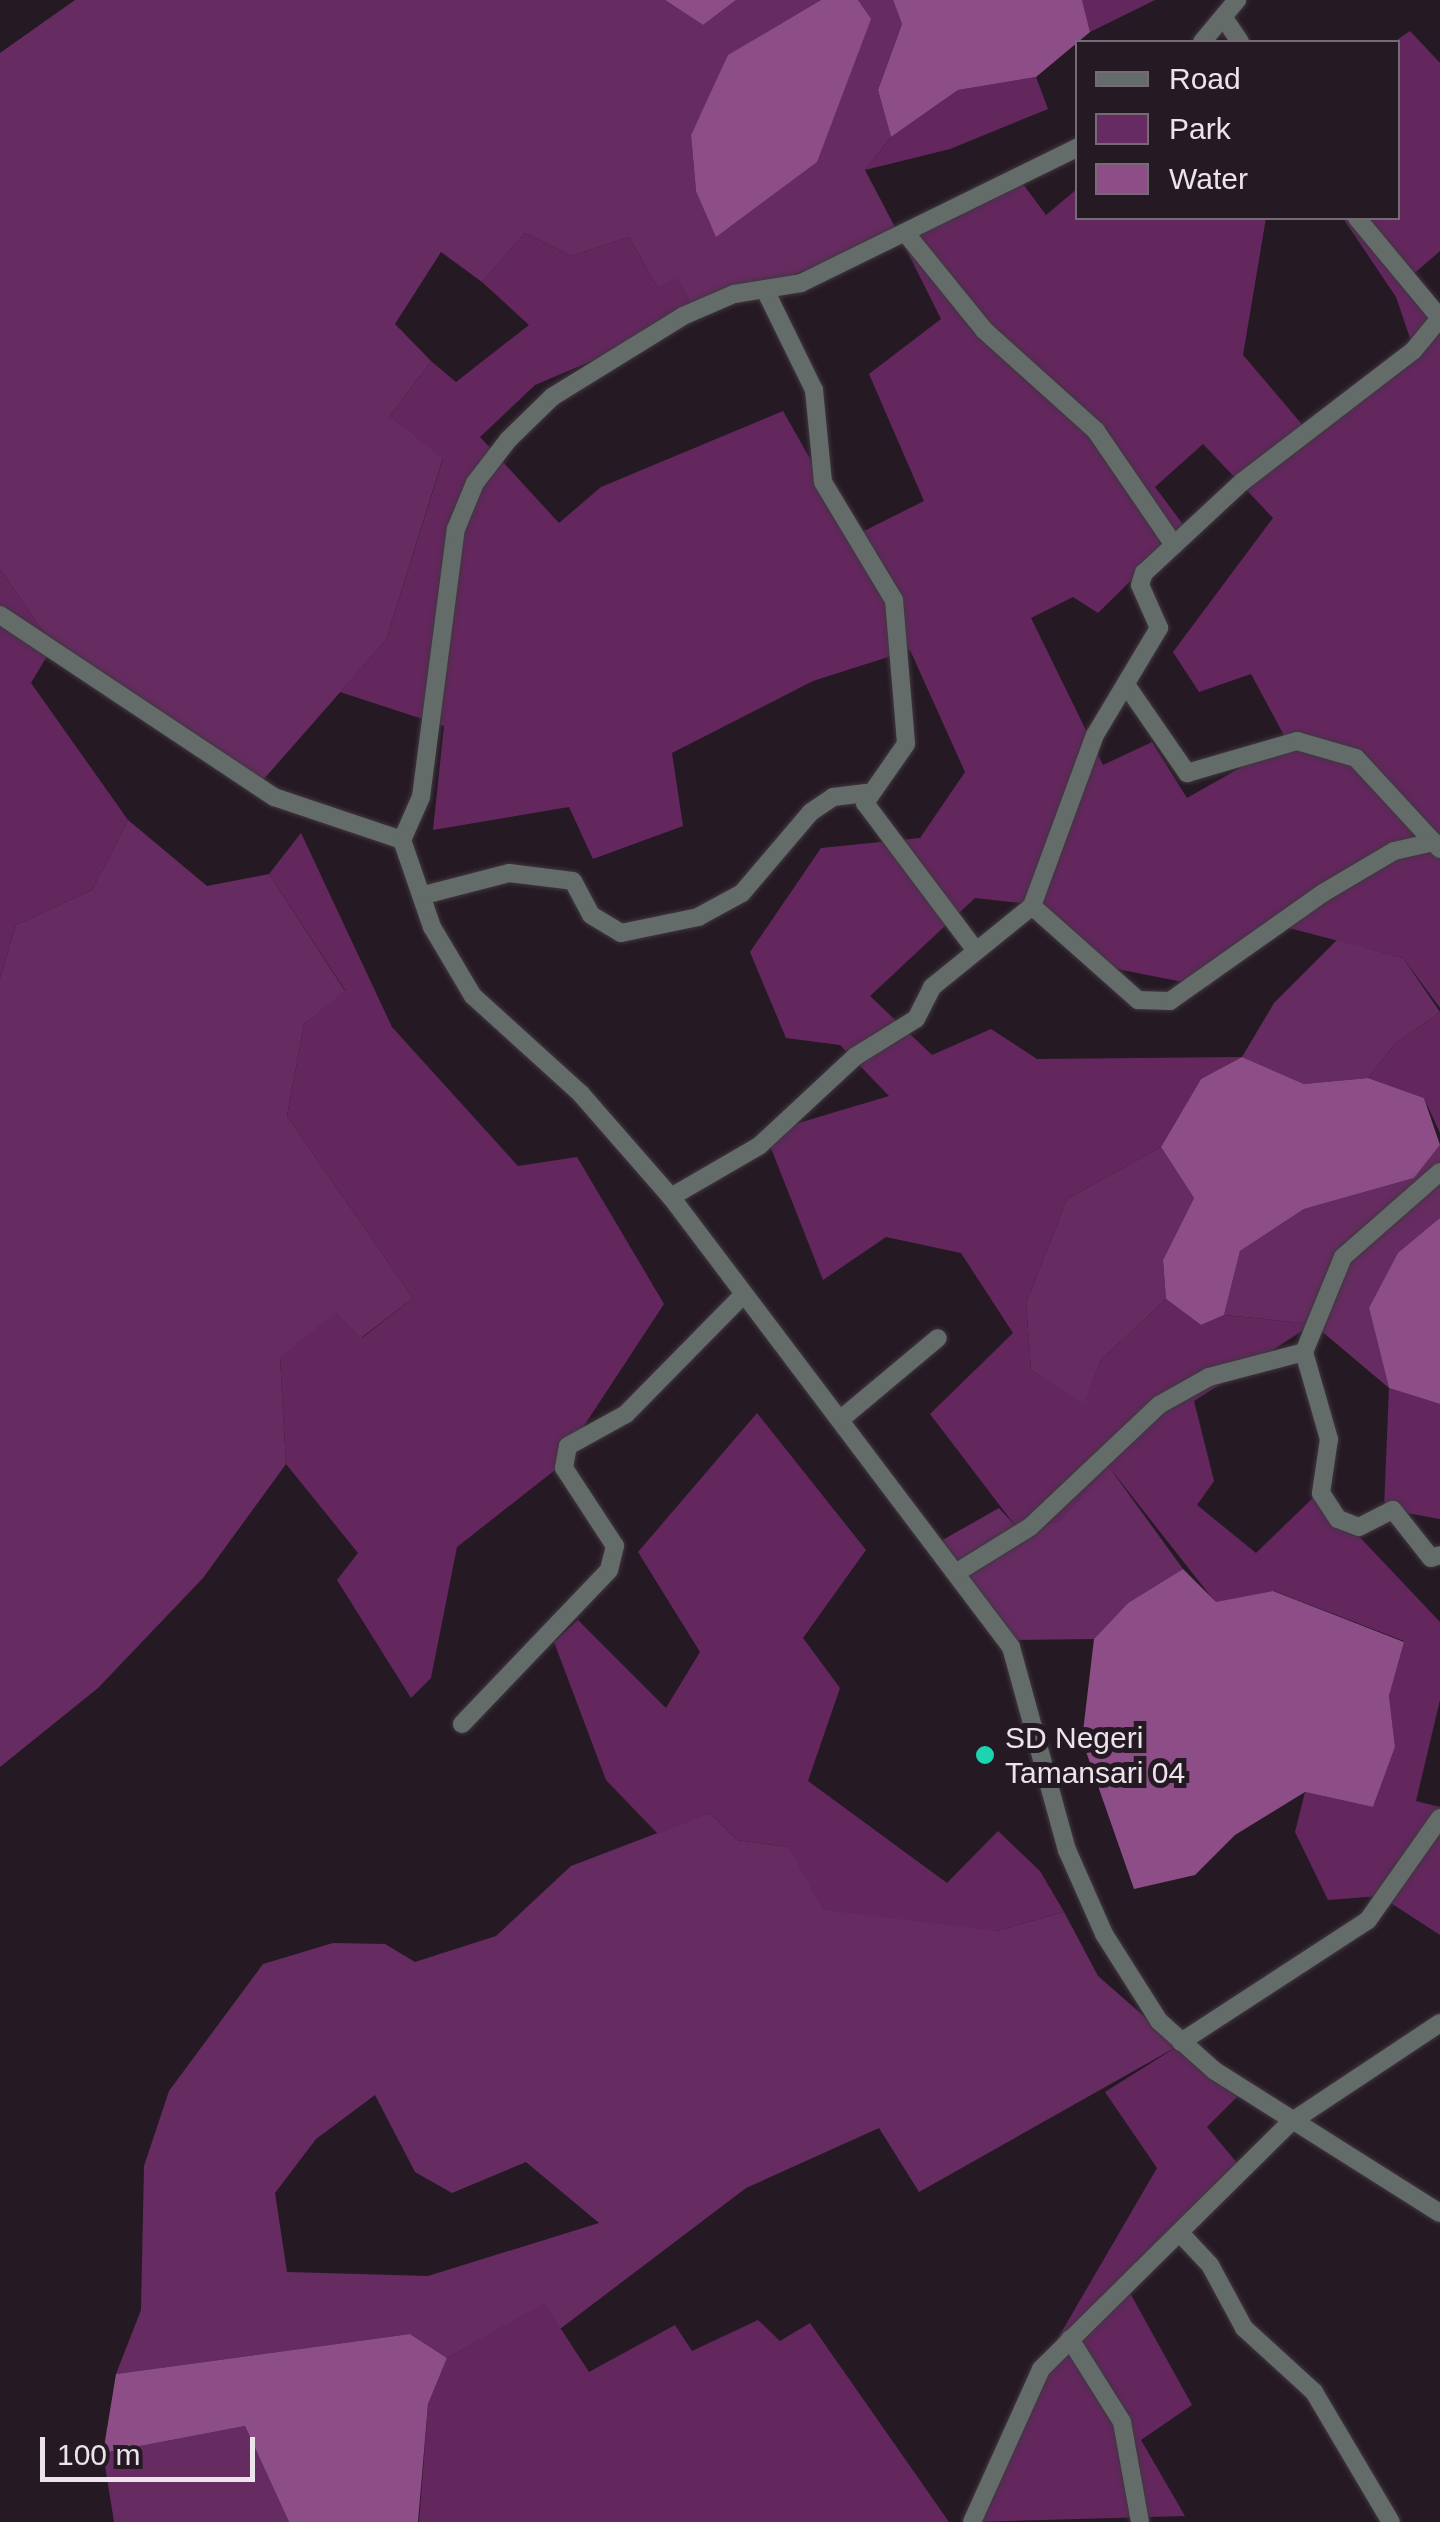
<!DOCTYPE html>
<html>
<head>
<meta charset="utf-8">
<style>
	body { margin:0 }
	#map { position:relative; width:1440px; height:2522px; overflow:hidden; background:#251a24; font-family:Arial,sans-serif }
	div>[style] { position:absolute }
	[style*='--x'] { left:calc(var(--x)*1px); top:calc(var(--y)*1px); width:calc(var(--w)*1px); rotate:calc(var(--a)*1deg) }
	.green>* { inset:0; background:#662c61 }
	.forest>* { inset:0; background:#63275e }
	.water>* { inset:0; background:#8d4e87 }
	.roads { filter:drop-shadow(0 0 2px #413640) drop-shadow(0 0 2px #413640) }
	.minor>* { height:18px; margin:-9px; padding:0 9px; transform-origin:9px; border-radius:9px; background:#636c69 }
	.dots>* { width:28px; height:28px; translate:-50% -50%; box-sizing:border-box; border:5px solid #251a24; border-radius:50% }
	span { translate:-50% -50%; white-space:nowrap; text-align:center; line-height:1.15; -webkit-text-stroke:10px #251a24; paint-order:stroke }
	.poi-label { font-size:30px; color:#ece4eb }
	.left { translate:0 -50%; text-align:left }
	.legend { position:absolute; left:1075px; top:40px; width:325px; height:180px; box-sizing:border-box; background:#251a24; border:2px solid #756b74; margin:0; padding:12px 18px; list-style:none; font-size:30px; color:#ece4eb }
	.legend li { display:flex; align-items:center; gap:20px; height:50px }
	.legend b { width:50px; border:2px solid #756b74 }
	.scale { position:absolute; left:40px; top:2437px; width:215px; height:45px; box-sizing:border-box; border:5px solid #ece4eb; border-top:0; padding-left:12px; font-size:30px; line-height:35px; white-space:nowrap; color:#ece4eb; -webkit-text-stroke:8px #251a24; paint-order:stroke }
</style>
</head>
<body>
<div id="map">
	<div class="green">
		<i style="clip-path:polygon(75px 0,665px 0,703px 25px,736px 0,821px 0,729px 55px,691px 135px,696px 191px,870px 19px,858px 0,893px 0,902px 24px,878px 90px,891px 137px,865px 170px,897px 231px,698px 316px,657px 287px,629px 237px,571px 256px,525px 233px,482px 282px,441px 252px,395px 324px,431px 361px,390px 416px,443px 458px,386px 640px,263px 780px,53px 646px,0 569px,0 53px)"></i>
		<i style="clip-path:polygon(128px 820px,207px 886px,269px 874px,345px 991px,304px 1024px,287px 1116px,413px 1298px,361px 1338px,280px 1357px,286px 1464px,203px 1578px,98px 1688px,0 1767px,0 978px,16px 925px,92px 890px)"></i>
		<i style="clip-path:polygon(1337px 940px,1403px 958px,1440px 1012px,1394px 1045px,1368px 1078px,1304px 1084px,1242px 1057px,1274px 1003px)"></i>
		<i style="clip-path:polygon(1440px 1145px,1440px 1218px,1369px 1308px,1389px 1388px,1313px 1324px,1224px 1315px,1240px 1251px,1304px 1209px,1414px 1178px)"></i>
		<i style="clip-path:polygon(1161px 1147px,1194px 1198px,1163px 1260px,1166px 1299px,1101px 1360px,1084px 1404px,1031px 1370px,1026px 1303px,1067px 1199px)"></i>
		<i style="clip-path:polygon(1109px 1467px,1183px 1569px,1128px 1603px,1094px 1639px,1008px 1640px,939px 1542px,999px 1508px,1021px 1532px)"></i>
		<i style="clip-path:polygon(evenodd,710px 1813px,737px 1840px,788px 1847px,997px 1931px,1064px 1912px,1098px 1976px,1178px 2046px,919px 2192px,879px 2128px,746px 2188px,556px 2332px,544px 2304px,447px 2358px,410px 2334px,116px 2374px,141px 2310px,144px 2166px,169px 2091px,263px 1964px,333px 1943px,385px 1944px,415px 1962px,496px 1936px,571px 1866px,710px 1813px,375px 2095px,415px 2172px,452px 2193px,526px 2162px,599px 2223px,428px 2276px,287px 2272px,275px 2193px,316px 2139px,375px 2095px)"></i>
		<i style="clip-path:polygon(245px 2426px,289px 2522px,114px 2522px,103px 2453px)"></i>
	</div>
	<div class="forest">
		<i style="clip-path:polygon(1082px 0,1155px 0,1090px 32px)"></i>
		<i style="clip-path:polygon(evenodd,1410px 31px,1440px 63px,1440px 251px,1409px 278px,1440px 333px,1440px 1008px,1403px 958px,1274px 924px,1208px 987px,1087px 963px,1039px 905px,975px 898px,870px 996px,932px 1055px,991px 1029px,1037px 1059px,1242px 1057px,1201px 1079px,1161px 1147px,1067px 1199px,1026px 1303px,1031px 1370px,1084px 1403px,1101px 1360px,1166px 1299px,1201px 1325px,1224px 1315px,1313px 1324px,1194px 1401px,1214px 1481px,1197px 1505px,1256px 1553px,1318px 1493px,1440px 1622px,1440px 1700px,1416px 1801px,1440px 1807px,1440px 1935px,1380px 1896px,1328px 1900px,1295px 1832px,1305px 1792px,1373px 1807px,1395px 1747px,1389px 1696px,1404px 1641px,1274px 1591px,1216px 1603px,1109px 1467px,1060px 1521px,1020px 1532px,930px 1414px,1013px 1333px,961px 1253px,886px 1237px,823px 1280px,765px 1133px,889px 1096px,840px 1045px,786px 1038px,750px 952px,821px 848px,920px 838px,965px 772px,910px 650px,813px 681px,672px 753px,683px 826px,593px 859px,569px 807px,433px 830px,444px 726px,340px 692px,386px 640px,443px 459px,390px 416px,431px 361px,456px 382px,529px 325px,482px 282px,525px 233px,571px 256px,629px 237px,657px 287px,678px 278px,698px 316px,535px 385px,480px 437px,559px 523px,601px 487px,783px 411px,854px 536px,924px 501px,869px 374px,941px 319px,897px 231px,1020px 180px,1046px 215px,1077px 189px,1078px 218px,1266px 218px,1243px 355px,1306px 429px,1411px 341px,1396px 297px,1343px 218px,1398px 218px,1394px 42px,1410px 31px,1203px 444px,1273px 518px,1173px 652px,1199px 692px,1251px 674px,1287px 741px,1187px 798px,1152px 742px,1103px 765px,1031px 618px,1073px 597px,1098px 613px,1185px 527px,1155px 487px,1203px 444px)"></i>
		<i style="clip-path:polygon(1036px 77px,1048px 109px,950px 149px,865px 170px,891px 137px,958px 90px)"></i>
		<i style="clip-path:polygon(0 569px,53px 646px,31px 683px,128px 820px,92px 890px,16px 925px,0 978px)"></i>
		<i style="clip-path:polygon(301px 833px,392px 1027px,518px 1166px,577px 1157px,664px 1304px,555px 1470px,457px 1547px,431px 1678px,411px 1698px,337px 1580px,358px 1553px,286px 1464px,280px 1357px,336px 1312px,362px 1338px,413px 1298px,287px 1116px,304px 1024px,345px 990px,269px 874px)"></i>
		<i style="clip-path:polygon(1440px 1012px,1440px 1133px,1424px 1098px,1368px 1078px,1394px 1045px)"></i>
		<i style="clip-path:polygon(1389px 1388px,1440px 1404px,1440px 1519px,1384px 1509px)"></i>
		<i style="clip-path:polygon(757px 1413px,866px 1550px,803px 1638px,840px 1688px,808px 1781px,947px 1883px,998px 1831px,1040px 1871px,1064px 1912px,997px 1931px,823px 1910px,788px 1847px,737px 1840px,710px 1813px,658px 1834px,606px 1780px,554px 1642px,578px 1620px,666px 1708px,700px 1652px,638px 1552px)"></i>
		<i style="clip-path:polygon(1178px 2046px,1246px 2088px,1207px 2127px,1243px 2170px,1130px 2293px,1192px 2405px,1141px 2440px,1185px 2516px,975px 2522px,1040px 2369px,1157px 2168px,1105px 2092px)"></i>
		<i style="clip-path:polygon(544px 2303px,589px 2372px,675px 2325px,692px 2351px,758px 2320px,780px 2341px,810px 2323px,949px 2522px,419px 2522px,428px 2404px,447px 2358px)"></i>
	</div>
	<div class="water">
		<i style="clip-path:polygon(665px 0,736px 0,703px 25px)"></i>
		<i style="clip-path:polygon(821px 0,858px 0,871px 19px,817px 162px,716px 237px,696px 191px,691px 135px,728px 55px)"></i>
		<i style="clip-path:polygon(893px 0,1082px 0,1090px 32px,1036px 77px,958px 90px,891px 137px,878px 90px,902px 24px)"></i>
		<i style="clip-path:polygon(1242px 1057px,1304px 1084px,1368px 1078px,1424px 1098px,1440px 1145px,1414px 1178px,1304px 1209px,1240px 1251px,1224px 1315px,1201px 1325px,1166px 1299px,1163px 1260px,1194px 1198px,1161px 1147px,1201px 1079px)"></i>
		<i style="clip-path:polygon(1440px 1218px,1440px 1404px,1389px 1388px,1369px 1308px,1398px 1253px)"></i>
		<i style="clip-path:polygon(1183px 1569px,1216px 1602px,1273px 1591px,1404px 1642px,1389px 1696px,1395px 1747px,1373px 1807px,1305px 1792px,1235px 1835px,1195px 1875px,1134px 1889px,1082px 1740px,1094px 1639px,1128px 1603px)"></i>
		<i style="clip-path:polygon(410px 2334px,447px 2358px,428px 2404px,418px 2522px,289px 2522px,245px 2426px,103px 2453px,116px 2374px)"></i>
	</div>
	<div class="roads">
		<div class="minor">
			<i style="--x:1226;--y:21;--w:25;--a:56"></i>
			<i style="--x:1202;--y:42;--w:55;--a:-50.2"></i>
			<i style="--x:908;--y:236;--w:121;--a:51"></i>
			<i style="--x:984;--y:330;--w:151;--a:42"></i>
			<i style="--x:1096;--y:431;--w:138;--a:55.6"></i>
			<i style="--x:767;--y:294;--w:107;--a:63.9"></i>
			<i style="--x:814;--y:390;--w:92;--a:84.4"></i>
			<i style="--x:823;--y:482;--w:138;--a:59"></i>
			<i style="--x:894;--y:600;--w:144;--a:85.2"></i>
			<i style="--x:906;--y:744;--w:72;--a:124.8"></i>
			<i style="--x:865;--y:803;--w:185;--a:53.1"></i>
			<i style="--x:0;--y:615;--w:329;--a:33.6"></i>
			<i style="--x:274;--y:797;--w:135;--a:18.6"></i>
			<i style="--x:402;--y:840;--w:47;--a:-66.2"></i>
			<i style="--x:421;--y:797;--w:270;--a:-82.6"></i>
			<i style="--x:456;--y:529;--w:50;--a:-67.6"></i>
			<i style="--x:475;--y:483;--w:54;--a:-52.5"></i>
			<i style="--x:508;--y:440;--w:62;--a:-44.3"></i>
			<i style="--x:552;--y:397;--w:154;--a:-31.7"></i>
			<i style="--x:683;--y:316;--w:56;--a:-23.3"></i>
			<i style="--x:734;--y:294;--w:68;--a:-9.3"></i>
			<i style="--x:801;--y:283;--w:309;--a:-26.1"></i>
			<i style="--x:1127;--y:686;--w:106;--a:55.4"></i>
			<i style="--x:1187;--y:773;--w:115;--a:-16.2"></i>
			<i style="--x:1297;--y:741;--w:61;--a:16.1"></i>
			<i style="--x:1356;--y:758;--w:124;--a:47.3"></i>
			<i style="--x:402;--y:840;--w:92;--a:71"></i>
			<i style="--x:432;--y:927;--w:80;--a:59.3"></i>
			<i style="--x:473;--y:996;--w:146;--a:42.2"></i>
			<i style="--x:581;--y:1094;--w:137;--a:48.9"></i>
			<i style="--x:671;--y:1197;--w:564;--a:52.93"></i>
			<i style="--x:1011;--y:1647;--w:211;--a:74.6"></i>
			<i style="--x:1067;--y:1850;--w:92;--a:66.2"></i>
			<i style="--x:1104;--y:1934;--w:103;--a:57.7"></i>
			<i style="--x:1159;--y:2021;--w:75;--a:41.8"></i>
			<i style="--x:1215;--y:2071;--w:266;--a:32.3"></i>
			<i style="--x:424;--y:895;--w:88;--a:-14.5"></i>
			<i style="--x:509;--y:873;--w:64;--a:7.1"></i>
			<i style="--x:573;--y:881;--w:38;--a:62"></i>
			<i style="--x:591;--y:915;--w:35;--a:31"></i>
			<i style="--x:621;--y:933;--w:79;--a:-11.7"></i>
			<i style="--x:698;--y:917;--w:50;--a:-28.6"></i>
			<i style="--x:742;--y:893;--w:106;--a:-49.6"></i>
			<i style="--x:811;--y:812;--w:27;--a:-34"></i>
			<i style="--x:833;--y:797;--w:33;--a:-7"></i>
			<i style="--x:1032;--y:906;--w:142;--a:41.6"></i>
			<i style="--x:1138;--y:1000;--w:32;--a:2"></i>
			<i style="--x:1170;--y:1001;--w:187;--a:-35.2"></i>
			<i style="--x:1323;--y:893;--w:82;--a:-30.6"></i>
			<i style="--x:1394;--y:851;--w:41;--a:-12.7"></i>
			<i style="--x:1440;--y:1172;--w:129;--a:138.8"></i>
			<i style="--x:1343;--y:1257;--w:103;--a:112.3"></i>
			<i style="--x:1304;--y:1352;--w:91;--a:74"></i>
			<i style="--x:1329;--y:1439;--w:55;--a:98.4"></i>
			<i style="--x:1321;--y:1493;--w:31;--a:57"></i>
			<i style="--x:1338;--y:1519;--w:22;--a:21"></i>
			<i style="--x:1359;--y:1527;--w:38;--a:-27"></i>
			<i style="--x:1393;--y:1510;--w:61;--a:51.6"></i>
			<i style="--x:1431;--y:1558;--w:9;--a:-18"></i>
			<i style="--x:671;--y:1197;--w:102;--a:-30.1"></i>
			<i style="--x:759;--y:1146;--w:132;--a:-42.9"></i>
			<i style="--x:856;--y:1056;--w:70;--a:-31.7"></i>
			<i style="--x:916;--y:1019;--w:36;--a:-63"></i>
			<i style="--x:932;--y:987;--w:129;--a:-39"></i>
			<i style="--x:1032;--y:906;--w:182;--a:-69.8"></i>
			<i style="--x:1095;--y:735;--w:125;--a:-59.1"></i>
			<i style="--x:1159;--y:628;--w:47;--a:-113.8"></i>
			<i style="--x:1140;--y:585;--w:13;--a:-72"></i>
			<i style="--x:1144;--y:573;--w:134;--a:-42.9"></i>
			<i style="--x:1242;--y:482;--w:215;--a:-37.5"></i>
			<i style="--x:1413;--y:351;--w:43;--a:-50.7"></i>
			<i style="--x:1440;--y:318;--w:130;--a:-129.7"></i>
			<i style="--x:841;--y:1419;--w:126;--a:-39.9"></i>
			<i style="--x:959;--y:1571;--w:84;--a:-31.8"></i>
			<i style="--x:1030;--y:1527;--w:178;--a:-43.4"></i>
			<i style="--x:1159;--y:1405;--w:57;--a:-29.2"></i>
			<i style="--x:1209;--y:1377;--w:98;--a:-14.7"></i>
			<i style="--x:462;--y:1724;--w:213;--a:-46.3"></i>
			<i style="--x:609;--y:1570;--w:25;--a:-76"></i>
			<i style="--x:615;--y:1546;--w:93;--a:-123.2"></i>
			<i style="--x:564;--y:1468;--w:22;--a:-80"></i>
			<i style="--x:568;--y:1446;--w:66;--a:-28.9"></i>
			<i style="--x:626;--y:1414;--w:167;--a:-45.5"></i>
			<i style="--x:1181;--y:2042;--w:223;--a:-33.1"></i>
			<i style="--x:1368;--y:1920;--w:125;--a:-54.8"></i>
			<i style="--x:1180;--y:2233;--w:44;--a:46.8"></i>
			<i style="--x:1210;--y:2265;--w:72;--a:61.6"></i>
			<i style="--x:1244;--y:2328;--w:95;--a:42.4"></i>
			<i style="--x:1314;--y:2392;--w:151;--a:59.4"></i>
			<i style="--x:1070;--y:2339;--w:98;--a:57.9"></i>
			<i style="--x:1122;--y:2422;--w:102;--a:79.8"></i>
			<i style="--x:972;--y:2522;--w:168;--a:-65.7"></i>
			<i style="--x:1041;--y:2369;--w:351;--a:-44.7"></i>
			<i style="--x:1291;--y:2122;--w:179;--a:-33.6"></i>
		</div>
	</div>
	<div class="dots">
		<i style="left:985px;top:1755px;background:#1bd5b1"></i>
	</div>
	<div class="poi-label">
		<span class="left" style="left:1005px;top:1755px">SD Negeri<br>Tamansari 04</span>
	</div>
	<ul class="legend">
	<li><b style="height:12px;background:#636c69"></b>Road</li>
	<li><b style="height:28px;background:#662c61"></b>Park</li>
	<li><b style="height:28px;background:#8d4e87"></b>Water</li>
	</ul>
	<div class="scale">100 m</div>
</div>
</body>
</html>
